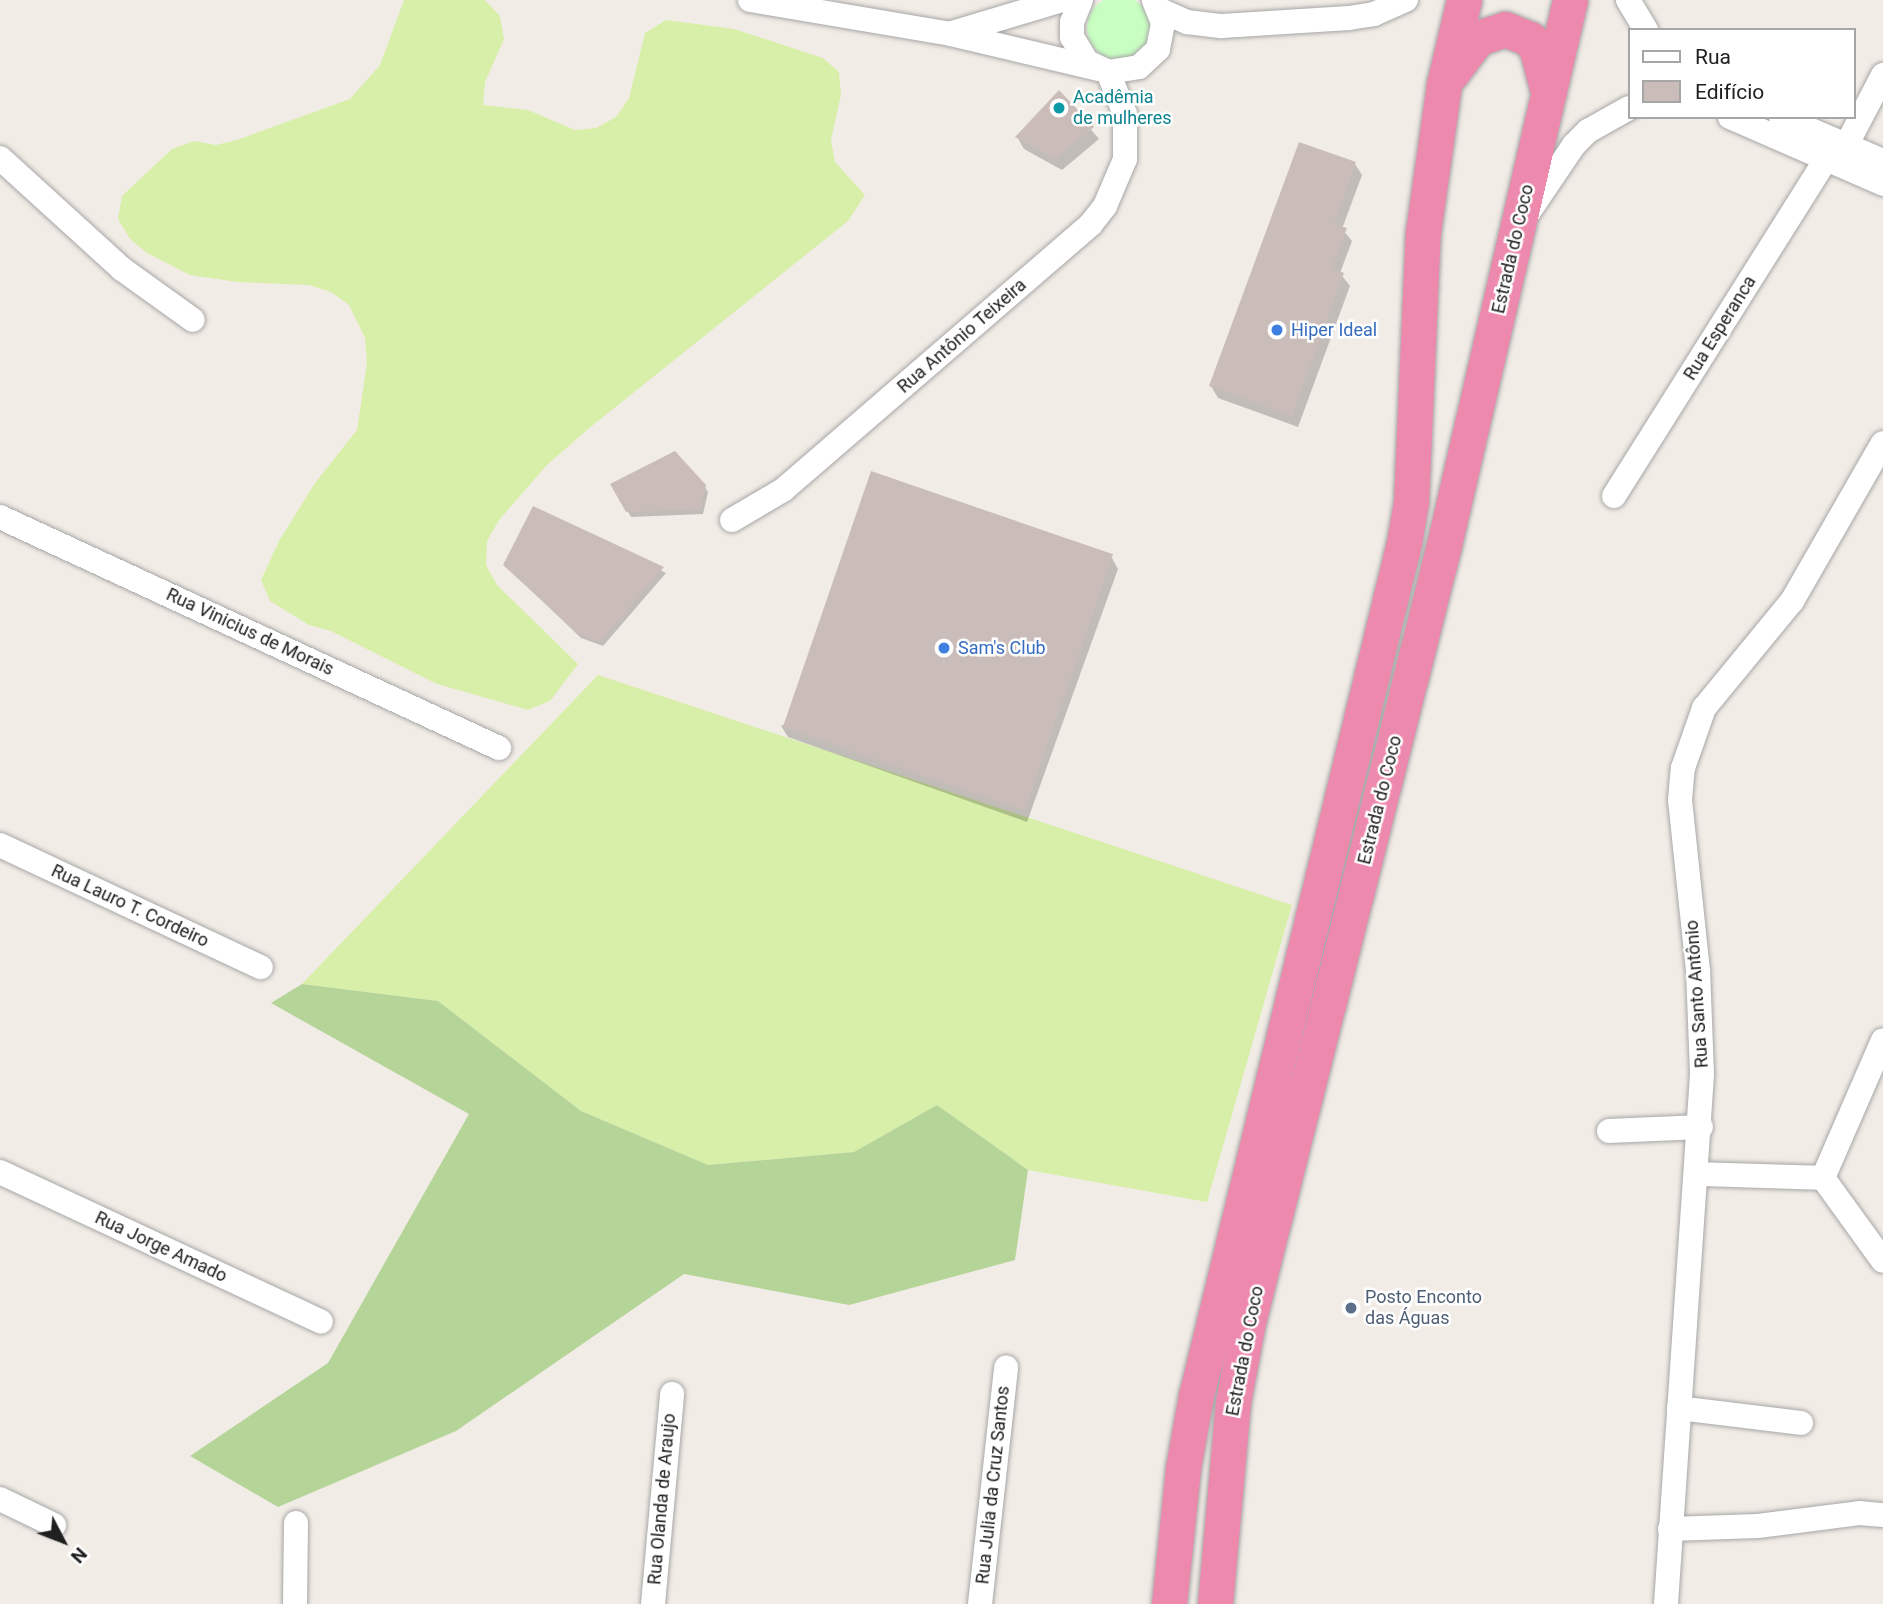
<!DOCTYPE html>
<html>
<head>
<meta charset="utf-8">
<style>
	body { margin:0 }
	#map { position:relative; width:1883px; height:1604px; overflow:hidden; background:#f2ece6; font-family:Roboto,sans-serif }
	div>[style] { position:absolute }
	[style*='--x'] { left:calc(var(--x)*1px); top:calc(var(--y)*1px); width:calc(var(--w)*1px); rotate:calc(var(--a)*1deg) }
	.grass>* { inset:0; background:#d8efa9 }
	.forest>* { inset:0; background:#b5d498 }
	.park>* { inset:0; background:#c8fec1 }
	.round { border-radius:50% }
	.shadow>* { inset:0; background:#0003 }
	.building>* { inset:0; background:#cabdb9; transform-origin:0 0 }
	.roads { filter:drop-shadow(0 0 2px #a7a7a7) drop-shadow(0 0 2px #a7a7a7) }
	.minor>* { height:24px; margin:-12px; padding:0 12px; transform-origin:12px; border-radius:12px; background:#fff }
	.highway>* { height:35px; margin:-17.5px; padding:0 17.5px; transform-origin:17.5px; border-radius:17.5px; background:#ee89ae }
	.dots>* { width:19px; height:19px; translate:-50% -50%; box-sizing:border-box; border:4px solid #fff; border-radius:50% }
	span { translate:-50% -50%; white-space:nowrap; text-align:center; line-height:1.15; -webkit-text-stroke:5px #fff; paint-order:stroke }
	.culture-label { font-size:18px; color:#0d838f }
	.left { translate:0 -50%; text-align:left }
	.street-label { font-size:18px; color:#202020 }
	.shop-label { font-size:18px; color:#366cbe }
	.service-label { font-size:18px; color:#4e5e75 }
	.legend { position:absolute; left:1628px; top:28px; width:228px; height:91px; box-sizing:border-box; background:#fff; border:2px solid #a6a6a6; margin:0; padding:9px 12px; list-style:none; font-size:21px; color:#202020 }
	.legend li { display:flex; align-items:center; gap:14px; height:35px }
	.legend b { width:35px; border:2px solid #a6a6a6 }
	.north { position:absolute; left:28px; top:1506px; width:70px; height:70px; -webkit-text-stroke:5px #fff; paint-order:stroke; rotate:132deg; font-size:19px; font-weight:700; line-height:28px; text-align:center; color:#202020 }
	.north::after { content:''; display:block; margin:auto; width:24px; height:32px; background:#202020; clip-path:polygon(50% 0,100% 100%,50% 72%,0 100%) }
</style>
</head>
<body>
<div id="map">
	<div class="grass">
		<i style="clip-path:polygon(404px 0,485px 0,500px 16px,504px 39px,485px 82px,483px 105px,528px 110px,575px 130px,596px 128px,616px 117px,629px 98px,645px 33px,666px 20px,734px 29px,823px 58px,839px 72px,841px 95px,831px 140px,835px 162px,865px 195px,848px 221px,588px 429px,547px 465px,499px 520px,487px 541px,486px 565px,497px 585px,578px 664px,550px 701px,528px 710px,437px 684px,331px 631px,309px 625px,270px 601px,261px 580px,279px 541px,315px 483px,357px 430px,367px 363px,365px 338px,349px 305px,331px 292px,309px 285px,238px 282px,190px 275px,147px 253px,130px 239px,118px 219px,122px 196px,172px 149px,194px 141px,216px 145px,237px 140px,350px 99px,380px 65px)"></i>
		<i style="clip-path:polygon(598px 675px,1292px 905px,1207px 1202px,1028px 1170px,937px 1105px,854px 1152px,708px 1165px,581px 1111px,438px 1001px,302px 984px)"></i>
	</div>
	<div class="forest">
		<i style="clip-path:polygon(302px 984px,438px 1001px,581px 1111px,708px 1165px,854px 1152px,937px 1105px,1028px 1170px,1015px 1260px,849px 1305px,684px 1274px,456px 1431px,278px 1507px,190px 1456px,328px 1363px,469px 1114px,271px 1003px)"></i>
	</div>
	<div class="park">
		<i class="round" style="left:1087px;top:-4px;width:64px;height:64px"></i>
	</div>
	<div class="shadow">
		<i style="clip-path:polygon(1059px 92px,1099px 139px,1062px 170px,1024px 149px,1017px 137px)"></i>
		<i style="clip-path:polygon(1355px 164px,1362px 175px,1342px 229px,1352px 241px,1340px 273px,1350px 286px,1298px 427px,1218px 398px,1211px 386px)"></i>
		<i style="clip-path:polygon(612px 484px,704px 486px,708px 492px,703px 514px,631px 517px)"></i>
		<i style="clip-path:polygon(534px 508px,666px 573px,603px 646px,581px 638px,505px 565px)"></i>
		<i style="clip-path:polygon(1112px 558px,1118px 569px,1027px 822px,788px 737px,781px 726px)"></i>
	</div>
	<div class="building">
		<i style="clip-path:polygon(1059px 90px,1094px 127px,1055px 159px,1015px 137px)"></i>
		<i style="clip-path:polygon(1299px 142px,1356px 162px,1334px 224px,1347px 228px,1332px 268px,1344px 273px,1292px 416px,1209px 386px)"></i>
		<i style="clip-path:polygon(675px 451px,706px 485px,701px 509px,626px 512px,610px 484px)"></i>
		<i style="left:871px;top:471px;width:256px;height:271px;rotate:19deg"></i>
		<i style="clip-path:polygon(533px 506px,664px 567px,600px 642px,577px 633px,503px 565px)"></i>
	</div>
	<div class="roads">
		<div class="minor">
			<i style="--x:750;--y:0;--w:204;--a:9.6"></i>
			<i style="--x:951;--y:34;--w:152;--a:13.3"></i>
			<i style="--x:1081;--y:0;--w:24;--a:112"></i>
			<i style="--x:1072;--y:22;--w:15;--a:90"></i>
			<i style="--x:1072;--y:37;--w:29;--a:59"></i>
			<i style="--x:1087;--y:62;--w:23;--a:25"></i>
			<i style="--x:1108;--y:72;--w:31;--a:-9"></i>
			<i style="--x:1139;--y:67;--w:26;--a:-43"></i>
			<i style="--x:1158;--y:49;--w:26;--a:-79"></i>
			<i style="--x:1163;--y:23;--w:24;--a:-112"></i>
			<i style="--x:1628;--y:0;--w:35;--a:59"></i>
			<i style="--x:1160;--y:10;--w:30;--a:24"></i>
			<i style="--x:1187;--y:22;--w:35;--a:7"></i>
			<i style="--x:1222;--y:26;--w:127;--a:-3.6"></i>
			<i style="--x:1349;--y:18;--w:25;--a:-9"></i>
			<i style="--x:1374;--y:14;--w:35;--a:-24"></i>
			<i style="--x:952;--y:33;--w:115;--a:-16.7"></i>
			<i style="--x:1730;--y:117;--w:167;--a:23.6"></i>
			<i style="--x:1781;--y:117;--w:111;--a:23.3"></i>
			<i style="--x:1847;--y:144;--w:78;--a:-62.4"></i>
			<i style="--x:0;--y:158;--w:165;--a:42.3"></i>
			<i style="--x:122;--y:269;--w:87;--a:35.7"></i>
			<i style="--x:1528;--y:213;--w:82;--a:-55.9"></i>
			<i style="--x:1574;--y:145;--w:20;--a:-45"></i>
			<i style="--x:1588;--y:131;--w:47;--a:-29.3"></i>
			<i style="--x:1614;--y:496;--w:397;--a:-57.8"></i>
			<i style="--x:0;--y:517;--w:550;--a:24.84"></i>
			<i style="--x:732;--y:520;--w:59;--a:-30.5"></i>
			<i style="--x:783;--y:490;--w:407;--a:-40.8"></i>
			<i style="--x:1091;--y:224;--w:23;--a:-52"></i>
			<i style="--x:1105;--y:206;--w:51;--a:-66.9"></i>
			<i style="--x:1125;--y:159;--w:45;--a:-90"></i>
			<i style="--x:1125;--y:114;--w:45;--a:-112"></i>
			<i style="--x:0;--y:845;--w:288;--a:25.1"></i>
			<i style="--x:1609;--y:1131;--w:92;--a:-2.5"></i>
			<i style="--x:0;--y:1172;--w:354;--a:25"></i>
			<i style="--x:1698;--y:1174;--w:125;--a:1.8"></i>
			<i style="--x:1823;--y:1178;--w:150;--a:-66.5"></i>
			<i style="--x:1823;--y:1178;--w:102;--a:54.1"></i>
			<i style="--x:1679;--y:1408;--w:123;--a:7"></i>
			<i style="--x:0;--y:1499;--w:60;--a:25.7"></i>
			<i style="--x:1670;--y:1529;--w:88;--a:-2"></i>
			<i style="--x:1758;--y:1526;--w:102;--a:-7.3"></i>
			<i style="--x:1859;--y:1513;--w:24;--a:5"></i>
			<i style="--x:295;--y:1604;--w:81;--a:-89.3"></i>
			<i style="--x:653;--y:1604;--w:211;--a:-84.8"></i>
			<i style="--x:980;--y:1604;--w:238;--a:-83.7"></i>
			<i style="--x:1666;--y:1604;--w:531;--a:-86.11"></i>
			<i style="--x:1702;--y:1074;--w:103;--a:-92.2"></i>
			<i style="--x:1698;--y:971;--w:172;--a:-96"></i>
			<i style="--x:1680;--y:800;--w:32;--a:-85"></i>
			<i style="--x:1683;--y:768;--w:64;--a:-70.7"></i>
			<i style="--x:1704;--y:708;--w:139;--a:-50.6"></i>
			<i style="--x:1792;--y:601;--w:182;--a:-60.1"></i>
		</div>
		<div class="highway">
			<i style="--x:1451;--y:74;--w:45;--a:-53.1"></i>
			<i style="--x:1478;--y:38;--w:28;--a:-18"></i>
			<i style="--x:1505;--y:29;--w:27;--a:22"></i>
			<i style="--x:1530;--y:39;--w:13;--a:58"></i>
			<i style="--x:1537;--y:50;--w:43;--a:75.3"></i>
			<i style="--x:1169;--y:1604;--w:137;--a:-84.1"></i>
			<i style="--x:1183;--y:1468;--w:73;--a:-79.8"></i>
			<i style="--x:1196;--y:1396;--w:878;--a:-76.3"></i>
			<i style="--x:1404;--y:543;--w:42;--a:-80.3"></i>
			<i style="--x:1411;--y:502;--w:270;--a:-87.5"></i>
			<i style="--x:1423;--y:232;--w:149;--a:-81.9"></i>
			<i style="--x:1444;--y:84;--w:86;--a:-76.6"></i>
			<i style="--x:1215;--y:1604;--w:203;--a:-84.9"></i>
			<i style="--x:1233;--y:1402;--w:81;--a:-79.4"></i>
			<i style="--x:1248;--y:1322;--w:801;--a:-75.84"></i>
			<i style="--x:1444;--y:545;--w:559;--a:-76.98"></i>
		</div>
	</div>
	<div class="dots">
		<i style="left:1059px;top:108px;background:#0f9aa8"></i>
		<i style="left:1277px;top:330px;background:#3f7fe0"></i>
		<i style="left:944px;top:648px;background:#3f7fe0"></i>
		<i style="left:1351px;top:1308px;background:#5c6f8a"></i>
	</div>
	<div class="culture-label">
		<span class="left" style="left:1073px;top:108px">Acadêmia<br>de mulheres</span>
	</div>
	<div class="street-label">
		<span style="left:1513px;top:249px;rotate:-77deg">Estrada do Coco</span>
		<span style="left:1720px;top:328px;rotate:-58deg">Rua Esperanca</span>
		<span style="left:962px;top:336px;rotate:-41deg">Rua Antônio Teixeira</span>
		<span style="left:250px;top:632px;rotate:25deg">Rua Vinicius de Morais</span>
		<span style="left:1380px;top:800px;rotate:-76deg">Estrada do Coco</span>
		<span style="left:130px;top:906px;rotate:25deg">Rua Lauro T. Cordeiro</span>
		<span style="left:1697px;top:994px;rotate:-94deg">Rua Santo Antônio</span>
		<span style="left:161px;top:1247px;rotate:25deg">Rua Jorge Amado</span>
		<span style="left:1245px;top:1351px;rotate:-79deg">Estrada do Coco</span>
		<span style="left:993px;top:1485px;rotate:-84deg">Rua Julia da Cruz Santos</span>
		<span style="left:662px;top:1499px;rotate:-85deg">Rua Olanda de Araujo</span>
	</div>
	<div class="shop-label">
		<span class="left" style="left:1291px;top:330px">Hiper Ideal</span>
		<span class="left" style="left:958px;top:648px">Sam's Club</span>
	</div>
	<div class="service-label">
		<span class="left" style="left:1365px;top:1308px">Posto Enconto<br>das Águas</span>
	</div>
	<ul class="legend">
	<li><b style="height:9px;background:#fff"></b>Rua</li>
	<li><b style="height:19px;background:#cabdb9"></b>Edifício</li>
	</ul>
	<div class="north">N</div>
</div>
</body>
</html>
